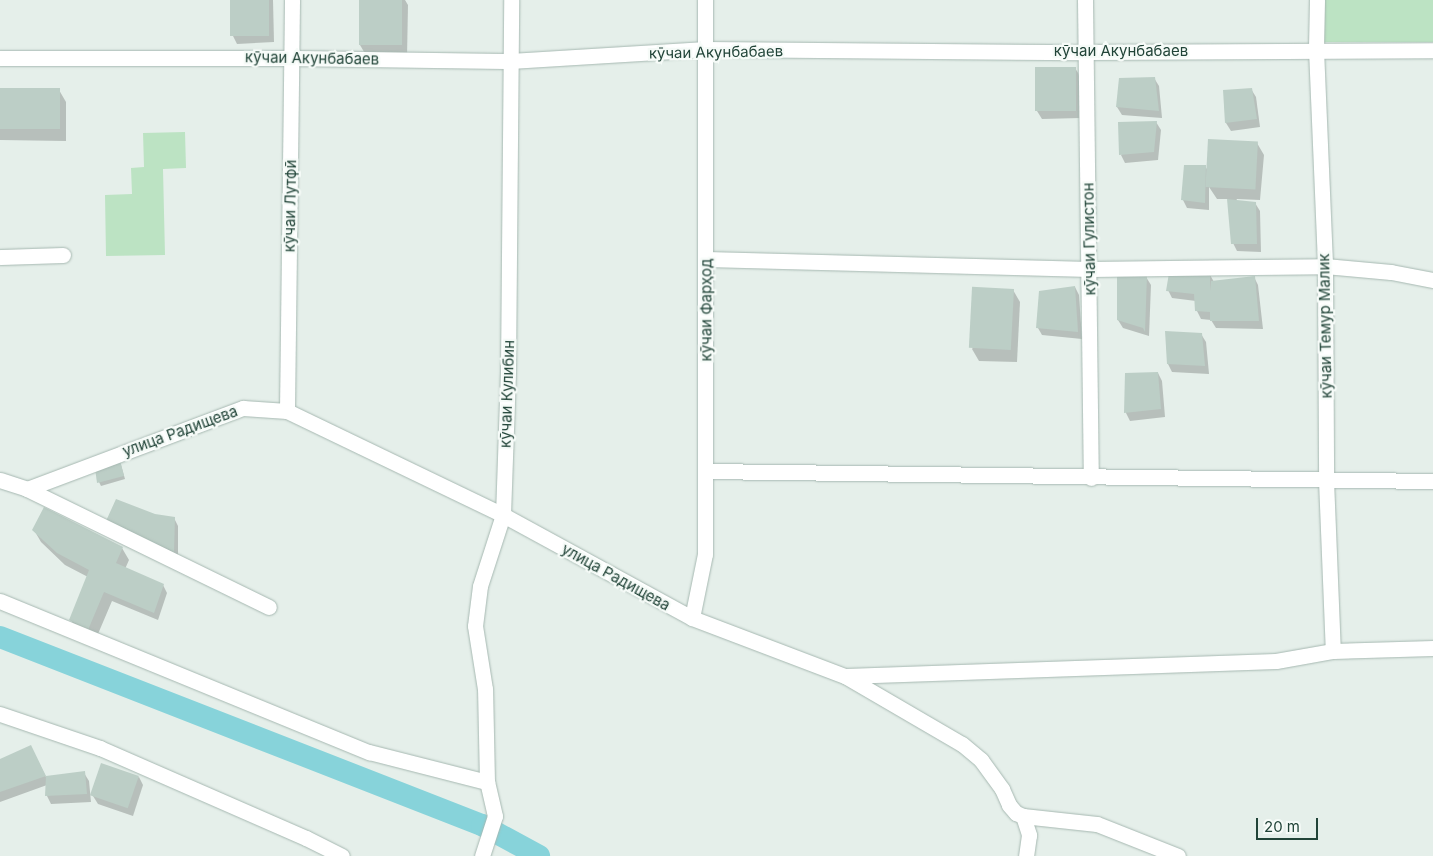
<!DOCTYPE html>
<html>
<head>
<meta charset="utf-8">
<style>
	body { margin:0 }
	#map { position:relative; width:1433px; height:856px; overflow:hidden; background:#e5efea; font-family:Inter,sans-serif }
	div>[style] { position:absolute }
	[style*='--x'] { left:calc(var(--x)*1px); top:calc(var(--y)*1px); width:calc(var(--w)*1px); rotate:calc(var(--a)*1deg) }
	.green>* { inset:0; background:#bce3c3; transform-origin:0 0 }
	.shadow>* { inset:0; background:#0003 }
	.canal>* { height:22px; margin:-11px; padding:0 11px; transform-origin:11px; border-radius:11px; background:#87d3da }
	.building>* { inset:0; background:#bccec6; transform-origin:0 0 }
	.roads { filter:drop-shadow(0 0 1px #a6b8b1) drop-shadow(0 0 1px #a6b8b1) }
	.minor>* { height:15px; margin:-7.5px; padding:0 7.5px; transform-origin:7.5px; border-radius:7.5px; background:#fff }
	span { translate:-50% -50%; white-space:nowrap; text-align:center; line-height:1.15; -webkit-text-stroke:4.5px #f6fbf8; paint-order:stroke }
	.street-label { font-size:15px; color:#214438 }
	.scale { position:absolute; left:1256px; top:818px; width:62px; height:22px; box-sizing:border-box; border:2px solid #214438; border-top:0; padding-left:6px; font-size:15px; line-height:18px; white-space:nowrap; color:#214438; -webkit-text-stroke:4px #f6fbf8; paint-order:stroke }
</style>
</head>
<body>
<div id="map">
	<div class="green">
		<i style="left:1322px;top:0;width:111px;height:42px"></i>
		<i style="clip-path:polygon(185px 132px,186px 168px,163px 169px,165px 255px,106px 256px,105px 195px,132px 194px,131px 168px,144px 167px,143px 133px)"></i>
	</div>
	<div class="shadow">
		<i style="clip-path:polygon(232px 0,273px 0,274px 42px,237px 44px,233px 36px)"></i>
		<i style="clip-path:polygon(360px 0,405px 0,408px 5px,407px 57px,367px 57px,360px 45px)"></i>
		<i style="clip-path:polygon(1075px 68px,1080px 76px,1080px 118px,1042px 119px,1037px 111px)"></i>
		<i style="clip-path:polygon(1154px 78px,1159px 86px,1162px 118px,1122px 115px,1117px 107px)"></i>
		<i style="clip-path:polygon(0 89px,59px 90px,66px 102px,66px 141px,0 140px)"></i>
		<i style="clip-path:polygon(1251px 89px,1256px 97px,1260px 127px,1231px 131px,1226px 123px,1224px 91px)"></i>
		<i style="clip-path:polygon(1156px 122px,1161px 130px,1158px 160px,1125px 163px,1121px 155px)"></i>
		<i style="clip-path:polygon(1257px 143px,1264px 155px,1260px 200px,1237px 199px,1236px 201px,1255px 203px,1260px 211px,1261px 252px,1237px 251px,1233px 243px,1228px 199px,1217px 199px,1209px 187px,1209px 210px,1187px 208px,1183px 200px,1205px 166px,1210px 174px)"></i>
		<i style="clip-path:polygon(1209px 273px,1214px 282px,1254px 277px,1258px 285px,1263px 329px,1216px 328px,1211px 320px,1201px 319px,1197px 311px,1196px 301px,1172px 298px,1168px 290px)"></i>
		<i style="clip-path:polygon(1146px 277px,1151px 285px,1149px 336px,1123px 328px,1118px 320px)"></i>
		<i style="clip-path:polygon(1075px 287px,1079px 295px,1082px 339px,1042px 335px,1038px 328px)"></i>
		<i style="clip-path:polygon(1013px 290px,1020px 302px,1017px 362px,979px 361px,972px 349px)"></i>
		<i style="clip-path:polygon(1201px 334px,1206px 342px,1209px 374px,1172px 372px,1168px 364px)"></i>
		<i style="clip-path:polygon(1158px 373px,1162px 381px,1165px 417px,1130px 421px,1126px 413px,1126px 374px)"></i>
		<i style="clip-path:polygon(121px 465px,125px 479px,101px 486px,99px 482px)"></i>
		<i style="clip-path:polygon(155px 516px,174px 518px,178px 526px,178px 559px,112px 529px)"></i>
		<i style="clip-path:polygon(34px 530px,122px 548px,129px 560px,125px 569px,163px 585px,167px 593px,158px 620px,112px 601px,95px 641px,78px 632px,71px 620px,88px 577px,65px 565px,41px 542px)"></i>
		<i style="clip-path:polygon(35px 755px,46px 777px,84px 773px,89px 781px,91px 802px,51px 804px,47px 796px,47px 785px,0 802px,0 760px)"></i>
		<i style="clip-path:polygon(139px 777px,143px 785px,133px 816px,98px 804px,93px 796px)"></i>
	</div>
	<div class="canal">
		<i style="--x:0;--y:637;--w:517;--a:21.31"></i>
		<i style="--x:482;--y:825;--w:65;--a:28.5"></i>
	</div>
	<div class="building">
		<i style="left:230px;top:0;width:39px;height:36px"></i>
		<i style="left:359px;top:0;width:43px;height:45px"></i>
		<i style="left:1076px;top:67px;width:44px;height:41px;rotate:90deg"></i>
		<i style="clip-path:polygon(1155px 77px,1159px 111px,1116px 107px,1119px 78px)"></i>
		<i style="left:0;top:88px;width:60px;height:41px"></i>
		<i style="clip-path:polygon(1252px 88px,1257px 119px,1225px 123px,1223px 90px)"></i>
		<i style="clip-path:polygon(1157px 121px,1154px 152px,1119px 155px,1118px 122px)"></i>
		<i style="left:1208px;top:139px;width:50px;height:48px;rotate:3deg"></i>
		<i style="clip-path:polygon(1184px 165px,1206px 165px,1205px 203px,1181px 200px)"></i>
		<i style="clip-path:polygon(1227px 199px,1256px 202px,1257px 244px,1231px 244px)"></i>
		<i style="clip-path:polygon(1210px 272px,1210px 291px,1211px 281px,1255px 276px,1259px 321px,1210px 321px,1210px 312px,1195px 311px,1194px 294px,1166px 291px,1169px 273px)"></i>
		<i style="clip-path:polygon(1117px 273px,1147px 275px,1145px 332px,1143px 328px,1117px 320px)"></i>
		<i style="clip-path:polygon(1075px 286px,1078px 332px,1036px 328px,1039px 291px)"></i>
		<i style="left:1014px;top:289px;width:61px;height:42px;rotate:93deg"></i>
		<i style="clip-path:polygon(1165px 331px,1202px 333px,1205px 366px,1167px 364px)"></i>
		<i style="clip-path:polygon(1158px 372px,1161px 409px,1124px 413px,1125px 373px)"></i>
		<i style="clip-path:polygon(120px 460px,124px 476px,97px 483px,95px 468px)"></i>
		<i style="clip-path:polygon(116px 499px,155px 514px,175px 517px,174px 552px,106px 521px)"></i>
		<i style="clip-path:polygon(44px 507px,123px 547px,116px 563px,164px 584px,154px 613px,104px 592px,88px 630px,69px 620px,89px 570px,57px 553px,32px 530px)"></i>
		<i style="clip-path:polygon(31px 745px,46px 776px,0 792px,0 759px)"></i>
		<i style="left:101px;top:763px;width:40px;height:34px;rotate:19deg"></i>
		<i style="clip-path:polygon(85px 771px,87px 794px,45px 796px,46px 776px)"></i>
	</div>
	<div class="roads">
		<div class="minor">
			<i style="--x:1085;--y:0;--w:478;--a:89.3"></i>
			<i style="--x:1317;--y:0;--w:49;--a:91.2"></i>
			<i style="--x:1316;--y:49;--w:217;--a:87.6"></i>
			<i style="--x:1325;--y:266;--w:214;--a:89.7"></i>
			<i style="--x:1326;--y:480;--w:171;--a:87.7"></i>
			<i style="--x:0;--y:58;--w:292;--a:0"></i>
			<i style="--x:292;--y:58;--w:218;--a:0.8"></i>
			<i style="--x:510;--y:61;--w:196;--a:-3.5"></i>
			<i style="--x:706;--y:49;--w:379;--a:0.5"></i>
			<i style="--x:1085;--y:52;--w:348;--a:-0.3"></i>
			<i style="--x:0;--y:257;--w:63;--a:-1.8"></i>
			<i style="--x:706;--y:259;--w:384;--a:1.5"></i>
			<i style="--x:1090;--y:269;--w:235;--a:-0.7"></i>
			<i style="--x:1325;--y:266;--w:66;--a:5.2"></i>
			<i style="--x:1391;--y:272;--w:43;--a:10.8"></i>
			<i style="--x:287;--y:411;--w:411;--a:-89.3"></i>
			<i style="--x:706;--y:471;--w:727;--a:0.79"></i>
			<i style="--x:0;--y:480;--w:28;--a:18"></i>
			<i style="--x:27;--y:489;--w:269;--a:26"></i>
			<i style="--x:27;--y:489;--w:231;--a:-20.6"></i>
			<i style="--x:243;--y:408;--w:44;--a:3.9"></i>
			<i style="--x:287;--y:411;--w:240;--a:25.7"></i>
			<i style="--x:503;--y:515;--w:215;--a:28.6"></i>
			<i style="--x:692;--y:618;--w:164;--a:20.8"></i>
			<i style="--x:845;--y:676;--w:135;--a:30.2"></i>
			<i style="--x:962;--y:744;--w:25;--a:40"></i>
			<i style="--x:981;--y:760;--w:36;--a:54"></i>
			<i style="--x:1002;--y:789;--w:17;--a:66"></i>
			<i style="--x:1009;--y:805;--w:11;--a:49"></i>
			<i style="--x:1016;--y:813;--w:8;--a:23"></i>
			<i style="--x:1023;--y:816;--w:74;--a:6.2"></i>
			<i style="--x:1097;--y:824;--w:87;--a:21.6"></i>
			<i style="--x:0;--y:601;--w:399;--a:22.3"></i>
			<i style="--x:369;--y:752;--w:122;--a:14.3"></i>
			<i style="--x:692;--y:618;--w:65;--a:-78.5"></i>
			<i style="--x:705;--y:554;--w:554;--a:-90"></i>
			<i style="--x:846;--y:676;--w:430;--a:-2"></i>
			<i style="--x:1276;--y:661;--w:58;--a:-10"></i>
			<i style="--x:1333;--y:651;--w:100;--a:-1.7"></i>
			<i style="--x:0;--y:714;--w:106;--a:18.8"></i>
			<i style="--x:100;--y:748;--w:225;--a:23.6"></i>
			<i style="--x:306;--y:838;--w:40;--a:26.6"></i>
			<i style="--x:1023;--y:816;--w:20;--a:72"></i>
			<i style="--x:1029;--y:835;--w:21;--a:98"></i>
			<i style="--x:482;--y:856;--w:42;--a:-72"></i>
			<i style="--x:495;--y:816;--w:35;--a:-103"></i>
			<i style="--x:487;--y:782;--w:93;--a:-91.2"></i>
			<i style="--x:485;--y:689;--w:64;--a:-99"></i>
			<i style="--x:475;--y:626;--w:40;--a:-82.9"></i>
			<i style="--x:480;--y:586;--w:75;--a:-72.1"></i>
			<i style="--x:503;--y:515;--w:145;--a:-88"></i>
			<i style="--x:508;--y:370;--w:370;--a:-89.5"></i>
		</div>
	</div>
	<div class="street-label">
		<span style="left:1121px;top:51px">кӯчаи Акунбабаев</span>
		<span style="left:716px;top:52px;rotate:-1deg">кӯчаи Акунбабаев</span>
		<span style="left:312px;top:58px;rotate:1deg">кӯчаи Акунбабаев</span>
		<span style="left:290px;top:206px;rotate:-89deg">кӯчаи Лутфӣ</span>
		<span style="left:1089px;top:239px;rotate:-91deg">кӯчаи Гулистон</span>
		<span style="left:706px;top:310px;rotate:-90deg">кӯчаи Фарҳод</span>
		<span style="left:1325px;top:326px;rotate:-91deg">кӯчаи Темур Малик</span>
		<span style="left:507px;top:394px;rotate:-88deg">кӯчаи Кулибин</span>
		<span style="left:180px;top:431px;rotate:-20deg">улица Радищева</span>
		<span style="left:616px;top:577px;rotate:29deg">улица Радищева</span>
	</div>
	<div class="scale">20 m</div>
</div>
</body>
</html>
